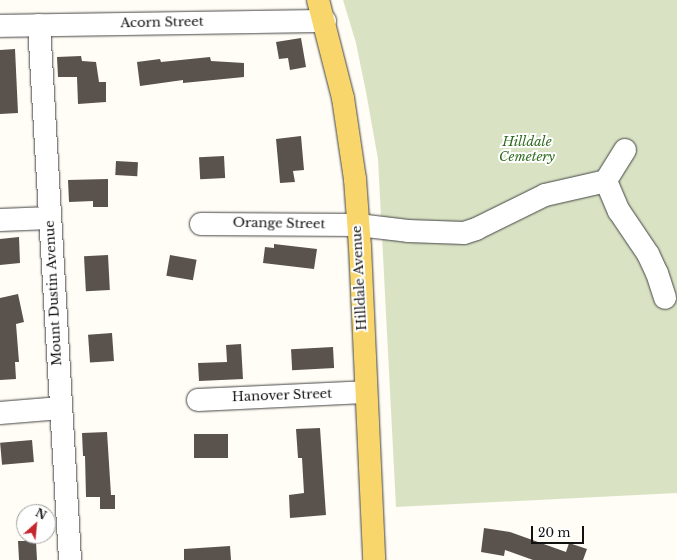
<!DOCTYPE html>
<html>
<head>
<meta charset="utf-8">
<style>
	body { margin:0 }
	#map { position:relative; width:677px; height:560px; overflow:hidden; background:#fffdf5; font-family:"Libre Baskerville",serif }
	div>[style] { position:absolute }
	[style*='--x'] { left:calc(var(--x)*1px); top:calc(var(--y)*1px); width:calc(var(--w)*1px); rotate:calc(var(--a)*1deg) }
	.cemetery>* { inset:0; background:#d9e3c4 }
	.building>* { inset:0; background:#5a524d; transform-origin:0 0 }
	.roads { filter:drop-shadow(0 0 1px #444) drop-shadow(0 0 1px #444) }
	.minor>* { height:22px; margin:-11px; padding:0 11px; transform-origin:11px; border-radius:11px; background:#fff }
	.major>* { height:22px; margin:-11px; padding:0 11px; transform-origin:11px; border-radius:11px; background:#f9d66b }
	span { translate:-50% -50%; white-space:nowrap; text-align:center; line-height:1.15; -webkit-text-stroke:4px #fff; paint-order:stroke }
	.street-label { font-size:13px; color:#111 }
	.park-label { font-size:13px; color:#2f6b1f; font-style:italic }
	.north { position:absolute; left:16px; top:504px; width:40px; height:40px; box-sizing:border-box; background:#fff; border:1px solid #a0a0a0; border-radius:50%; rotate:27deg; font-size:11px; font-weight:700; line-height:16px; text-align:center; color:#111 }
	.north::after { content:''; display:block; margin:auto; width:14px; height:18px; background:#c4262e; clip-path:polygon(50% 0,100% 100%,50% 72%,0 100%) }
	.scale { position:absolute; left:531px; top:526px; width:53px; height:18px; box-sizing:border-box; border:2px solid #111; border-top:0; padding-left:5px; font-size:12px; line-height:14px; white-space:nowrap; color:#111; -webkit-text-stroke:3px #fff; paint-order:stroke }
</style>
</head>
<body>
<div id="map">
	<div class="cemetery">
		<i style="clip-path:polygon(343px 0,677px 0,677px 493px,396px 507px,378px 159px,366px 92px,356px 43px)"></i>
	</div>
	<div class="building">
		<i style="clip-path:polygon(301px 38px,306px 67px,290px 70px,288px 58px,279px 59px,276px 42px)"></i>
		<i style="clip-path:polygon(15px 49px,18px 113px,0 114px,0 50px)"></i>
		<i style="clip-path:polygon(81px 56px,82px 61px,96px 62px,99px 82px,106px 82px,106px 102px,78px 104px,77px 77px,58px 77px,57px 57px)"></i>
		<i style="clip-path:polygon(210px 57px,211px 61px,244px 63px,244px 77px,183px 83px,183px 80px,140px 86px,137px 62px,160px 59px,161px 62px)"></i>
		<i style="clip-path:polygon(301px 136px,304px 170px,293px 171px,295px 182px,280px 183px,276px 139px)"></i>
		<i style="left:224px;top:156px;width:22px;height:25px;rotate:87deg"></i>
		<i style="left:116px;top:161px;width:22px;height:14px;rotate:3deg"></i>
		<i style="clip-path:polygon(108px 179px,108px 207px,93px 207px,93px 201px,69px 202px,68px 180px)"></i>
		<i style="clip-path:polygon(19px 237px,20px 263px,0 265px,0 239px)"></i>
		<i style="clip-path:polygon(274px 244px,317px 249px,314px 269px,263px 263px,265px 247px,274px 248px)"></i>
		<i style="left:108px;top:255px;width:35px;height:24px;rotate:87deg"></i>
		<i style="left:170px;top:255px;width:27px;height:21px;rotate:10deg"></i>
		<i style="clip-path:polygon(18px 294px,24px 322px,16px 324px,19px 362px,15px 362px,16px 379px,0 380px,0 298px)"></i>
		<i style="left:112px;top:333px;width:28px;height:24px;rotate:86deg"></i>
		<i style="clip-path:polygon(241px 344px,243px 379px,199px 381px,198px 363px,227px 362px,226px 345px)"></i>
		<i style="left:333px;top:347px;width:21px;height:42px;rotate:87deg"></i>
		<i style="clip-path:polygon(320px 428px,326px 515px,290px 518px,289px 495px,304px 493px,302px 458px,298px 458px,296px 429px)"></i>
		<i style="clip-path:polygon(107px 432px,111px 495px,115px 495px,115px 509px,100px 509px,100px 497px,86px 497px,85px 456px,83px 456px,82px 433px)"></i>
		<i style="left:194px;top:434px;width:34px;height:24px"></i>
		<i style="left:32px;top:440px;width:22px;height:32px;rotate:85deg"></i>
		<i style="clip-path:polygon(484px 528px,510px 532px,566px 552px,569px 543px,587px 549px,583px 560px,533px 560px,505px 550px,504px 556px,481px 552px)"></i>
		<i style="clip-path:polygon(25px 536px,44px 536px,45px 541px,36px 542px,37px 560px,19px 560px,18px 541px,25px 541px)"></i>
		<i style="clip-path:polygon(230px 546px,231px 560px,184px 560px,184px 549px)"></i>
	</div>
	<div class="roads">
		<div class="minor">
			<i style="--x:39;--y:25;--w:536;--a:86.68"></i>
			<i style="--x:0;--y:26;--w:325;--a:-0.9"></i>
			<i style="--x:625;--y:150;--w:36;--a:122"></i>
			<i style="--x:606;--y:181;--w:33;--a:67"></i>
			<i style="--x:619;--y:211;--w:52;--a:56"></i>
			<i style="--x:648;--y:254;--w:21;--a:65"></i>
			<i style="--x:657;--y:273;--w:26;--a:72"></i>
			<i style="--x:0;--y:220;--w:50;--a:-2.3"></i>
			<i style="--x:201;--y:224;--w:157;--a:0.4"></i>
			<i style="--x:358;--y:225;--w:50;--a:6.8"></i>
			<i style="--x:408;--y:231;--w:56;--a:2"></i>
			<i style="--x:464;--y:233;--w:13;--a:-18"></i>
			<i style="--x:476;--y:229;--w:77;--a:-26.2"></i>
			<i style="--x:545;--y:195;--w:63;--a:-12.9"></i>
			<i style="--x:198;--y:400;--w:167;--a:-2.7"></i>
			<i style="--x:0;--y:413;--w:61;--a:-4.7"></i>
		</div>
		<div class="major">
			<i style="--x:318;--y:0;--w:101;--a:75.7"></i>
			<i style="--x:343;--y:98;--w:82;--a:81.6"></i>
			<i style="--x:355;--y:179;--w:68;--a:85.8"></i>
			<i style="--x:360;--y:247;--w:313;--a:87.4"></i>
		</div>
	</div>
	<div class="street-label">
		<span style="left:162px;top:23px;rotate:-1deg">Acorn Street</span>
		<span style="left:279px;top:224px;rotate:1deg">Orange Street</span>
		<span style="left:360px;top:278px;rotate:-93deg">Hilldale Avenue</span>
		<span style="left:54px;top:293px;rotate:-93deg">Mount Dustin Avenue</span>
		<span style="left:282px;top:396px;rotate:-2deg">Hanover Street</span>
	</div>
	<div class="park-label">
		<span style="left:527px;top:150px">Hilldale<br>Cemetery</span>
	</div>
	<div class="north">N</div>
	<div class="scale">20 m</div>
</div>
</body>
</html>
